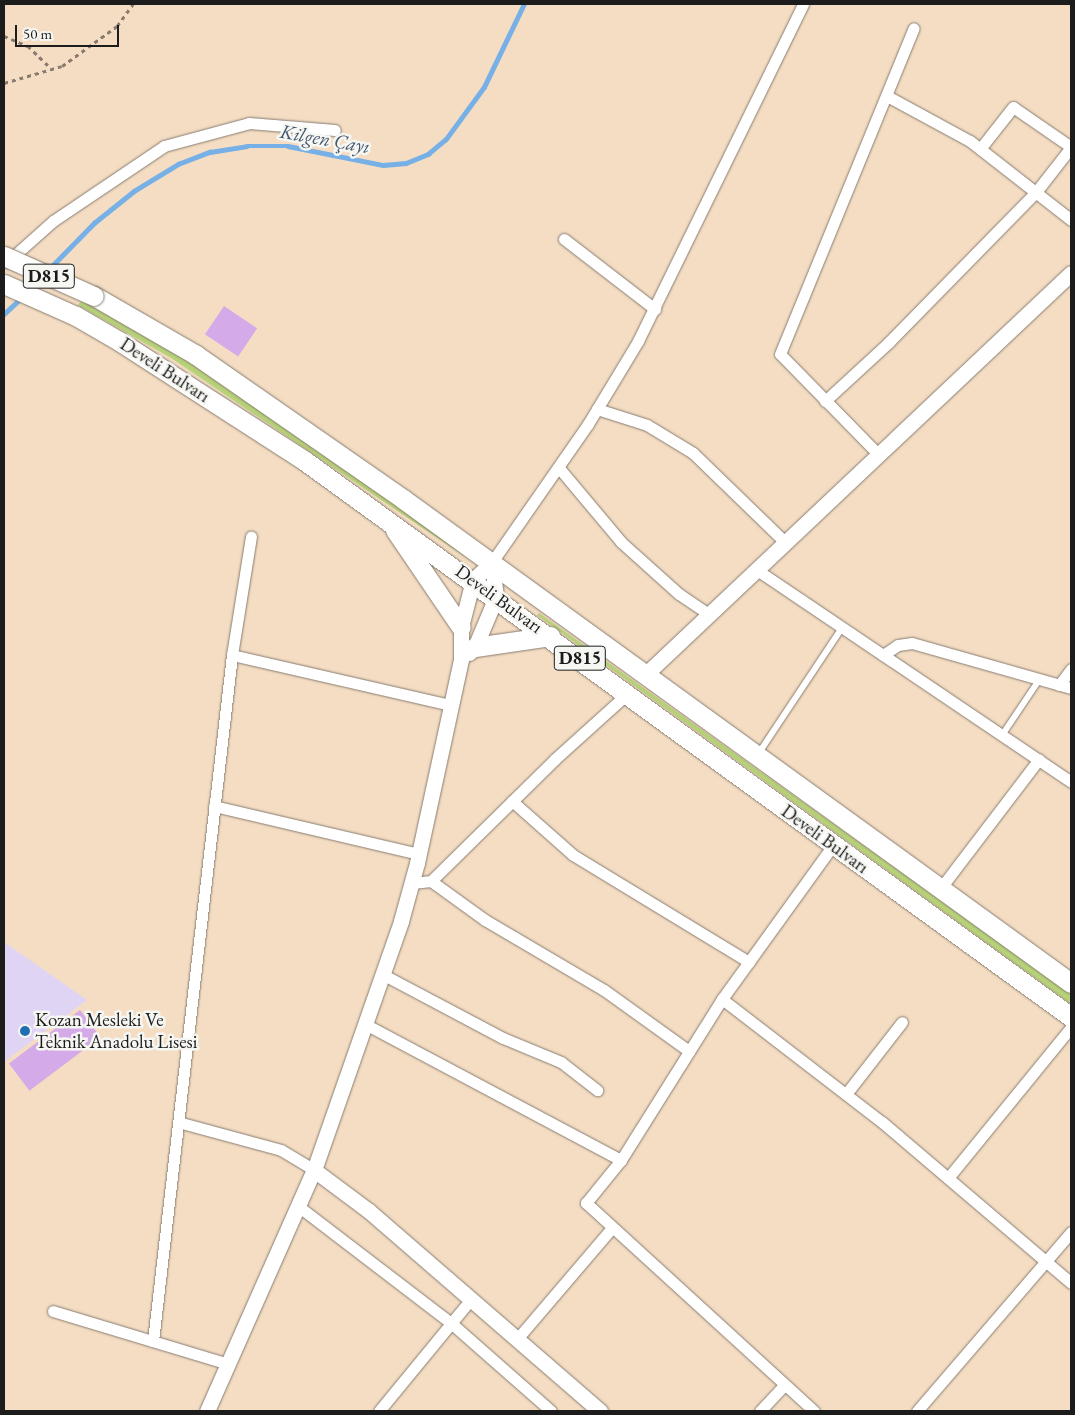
<!DOCTYPE html>
<html>
<head>
<meta charset="utf-8">
<style>
	body { margin:0 }
	#map { position:relative; width:1075px; height:1415px; overflow:hidden; background:#f4ddc3; font-family:"EB Garamond",serif }
	div>[style] { position:absolute }
	[style*='--x'] { left:calc(var(--x)*1px); top:calc(var(--y)*1px); width:calc(var(--w)*1px); rotate:calc(var(--a)*1deg) }
	.built>* { inset:0; background:#e0d4f4 }
	.green>* { inset:0; background:#b7d379 }
	.stream>* { height:4.5px; margin:-2.25px; padding:0 2.25px; transform-origin:2.25px; border-radius:2.25px; background:#76b0e7 }
	.building>* { inset:0; background:#d4aae8; transform-origin:0 0 }
	.path>* { height:2.5px; margin-top:-1.25px; transform-origin:0; background:repeating-linear-gradient(90deg,#887c70 0 4px,transparent 0 8px) }
	.roads { filter:drop-shadow(0 0 1px #887c70) drop-shadow(0 0 1px #887c70) }
	.service>* { height:5.5px; margin:-2.75px; padding:0 2.75px; transform-origin:2.75px; border-radius:2.75px; background:#fff }
	.minor>* { height:11px; margin:-5.5px; padding:0 5.5px; transform-origin:5.5px; border-radius:5.5px; background:#fff }
	.tertiary>* { height:15px; margin:-7.5px; padding:0 7.5px; transform-origin:7.5px; border-radius:7.5px; background:#fff }
	.trunk>* { height:19px; margin:-9.5px; padding:0 9.5px; transform-origin:9.5px; border-radius:9.5px; background:#fff }
	.bridges { filter:drop-shadow(0 0 1px #887c70) drop-shadow(0 0 1px #887c70) }
	.trunk-bridge>* { height:19px; margin:-9.5px; padding:0 9.5px; transform-origin:9.5px; border-radius:9.5px; background:#fff }
	.dots>* { width:14px; height:14px; translate:-50% -50%; box-sizing:border-box; border:2px solid #f6f6f2; border-radius:50% }
	span { translate:-50% -50%; white-space:nowrap; text-align:center; line-height:1.15; -webkit-text-stroke:5px #f6f6f2; paint-order:stroke }
	.shield-label span { padding:1px 4px; background:#f6f6f2; border:1px solid; border-radius:4px; -webkit-text-stroke-width:0 }
	.shield-label { font-size:18px; color:#1c1c1c; font-weight:700 }
	.street-label { font-size:19px; color:#1c1c1c }
	.poi-label { font-size:19px; color:#1c1c1c }
	.left { translate:0 -50%; text-align:left }
	.water-label { font-size:20px; color:#40576d; font-style:italic }
	.frame { position:absolute; inset:0; border:5px solid #1c1c1c; pointer-events:none }
	.scale { position:absolute; left:15px; top:25px; width:104px; height:22px; box-sizing:border-box; border:2px solid #1c1c1c; border-top:0; padding-left:6px; font-size:15px; line-height:18px; white-space:nowrap; color:#1c1c1c; -webkit-text-stroke:4px #f6f6f2; paint-order:stroke }
</style>
</head>
<body>
<div id="map">
	<div class="built">
		<i style="clip-path:polygon(4px 942px,87px 1000px,4px 1062px)"></i>
	</div>
	<div class="green">
		<i style="clip-path:polygon(82px 300px,158px 341px,208px 374px,466px 553px,464px 556px,171px 358px,78px 305px)"></i>
		<i style="clip-path:polygon(539px 613px,1071px 994px,1071px 1004px,537px 615px)"></i>
	</div>
	<div class="stream">
		<i style="--x:48;--y:270;--w:66;--a:-45.6"></i>
		<i style="--x:94;--y:223;--w:51;--a:-38.7"></i>
		<i style="--x:134;--y:191;--w:52;--a:-31.5"></i>
		<i style="--x:178;--y:164;--w:34;--a:-21"></i>
		<i style="--x:210;--y:152;--w:37;--a:-9"></i>
		<i style="--x:247;--y:146;--w:41;--a:0"></i>
		<i style="--x:288;--y:146;--w:97;--a:11.3"></i>
		<i style="--x:383;--y:165;--w:23;--a:-5"></i>
		<i style="--x:406;--y:163;--w:24;--a:-22"></i>
		<i style="--x:428;--y:154;--w:23;--a:-40"></i>
		<i style="--x:446;--y:139;--w:64;--a:-53.8"></i>
		<i style="--x:484;--y:87;--w:92;--a:-64.3"></i>
		<i style="--x:29;--y:290;--w:17;--a:-45"></i>
		<i style="--x:4;--y:314;--w:25;--a:-43"></i>
	</div>
	<div class="building">
		<i style="left:224px;top:306px;width:40px;height:34px;rotate:34deg"></i>
		<i style="left:80px;top:1010px;width:34px;height:89px;rotate:53deg"></i>
	</div>
	<div class="path">
		<i style="--x:4;--y:36;--w:26;--a:23"></i>
		<i style="--x:28;--y:46;--w:32;--a:44"></i>
		<i style="--x:4;--y:83;--w:60;--a:-16.3"></i>
		<i style="--x:62;--y:66;--w:68;--a:-36"></i>
		<i style="--x:117;--y:26;--w:27;--a:-54"></i>
	</div>
	<div class="roads">
		<div class="service">
			<i style="--x:1003;--y:734;--w:66;--a:-56.1"></i>
			<i style="--x:759;--y:753;--w:150;--a:-56.4"></i>
		</div>
		<div class="minor">
			<i style="--x:887;--y:96;--w:94;--a:28.5"></i>
			<i style="--x:970;--y:141;--w:128;--a:38"></i>
			<i style="--x:564;--y:239;--w:115;--a:37.6"></i>
			<i style="--x:7;--y:262;--w:62;--a:-41.7"></i>
			<i style="--x:53;--y:221;--w:134;--a:-34"></i>
			<i style="--x:164;--y:146;--w:88;--a:-15.1"></i>
			<i style="--x:249;--y:123;--w:86;--a:4.7"></i>
			<i style="--x:825;--y:401;--w:86;--a:-42.6"></i>
			<i style="--x:888;--y:343;--w:211;--a:-45.6"></i>
			<i style="--x:1036;--y:192;--w:57;--a:-52.1"></i>
			<i style="--x:1071;--y:147;--w:70;--a:-145.4"></i>
			<i style="--x:1013;--y:107;--w:53;--a:128.2"></i>
			<i style="--x:597;--y:409;--w:52;--a:17.7"></i>
			<i style="--x:647;--y:425;--w:54;--a:31.3"></i>
			<i style="--x:693;--y:453;--w:129;--a:44.1"></i>
			<i style="--x:879;--y:455;--w:141;--a:-134.4"></i>
			<i style="--x:780;--y:354;--w:352;--a:-67.7"></i>
			<i style="--x:559;--y:468;--w:97;--a:50"></i>
			<i style="--x:621;--y:542;--w:78;--a:41.9"></i>
			<i style="--x:679;--y:594;--w:37;--a:34"></i>
			<i style="--x:492;--y:562;--w:168;--a:-55.2"></i>
			<i style="--x:588;--y:424;--w:97;--a:-58.9"></i>
			<i style="--x:638;--y:341;--w:375;--a:-63.9"></i>
			<i style="--x:757;--y:570;--w:379;--a:34"></i>
			<i style="--x:232;--y:655;--w:224;--a:12.9"></i>
			<i style="--x:883;--y:655;--w:18;--a:-34"></i>
			<i style="--x:898;--y:645;--w:14;--a:-8"></i>
			<i style="--x:912;--y:643;--w:165;--a:15.8"></i>
			<i style="--x:1059;--y:685;--w:20;--a:-53"></i>
			<i style="--x:512;--y:801;--w:81;--a:41.5"></i>
			<i style="--x:573;--y:855;--w:206;--a:31.3"></i>
			<i style="--x:214;--y:806;--w:211;--a:13.2"></i>
			<i style="--x:431;--y:881;--w:174;--a:-44.5"></i>
			<i style="--x:555;--y:759;--w:98;--a:-42.1"></i>
			<i style="--x:412;--y:883;--w:19;--a:-6"></i>
			<i style="--x:431;--y:881;--w:67;--a:35.8"></i>
			<i style="--x:485;--y:920;--w:138;--a:30.5"></i>
			<i style="--x:604;--y:990;--w:105;--a:35.7"></i>
			<i style="--x:940;--y:889;--w:163;--a:-52.7"></i>
			<i style="--x:382;--y:974;--w:137;--a:27.9"></i>
			<i style="--x:503;--y:1038;--w:63;--a:22.5"></i>
			<i style="--x:561;--y:1062;--w:46;--a:37.9"></i>
			<i style="--x:722;--y:999;--w:202;--a:37.6"></i>
			<i style="--x:882;--y:1122;--w:248;--a:40.4"></i>
			<i style="--x:365;--y:1024;--w:290;--a:28"></i>
			<i style="--x:846;--y:1094;--w:91;--a:-52.1"></i>
			<i style="--x:178;--y:1122;--w:107;--a:15.2"></i>
			<i style="--x:281;--y:1150;--w:39;--a:31"></i>
			<i style="--x:948;--y:1178;--w:195;--a:-50.8"></i>
			<i style="--x:298;--y:1206;--w:193;--a:37.4"></i>
			<i style="--x:451;--y:1323;--w:133;--a:41.3"></i>
			<i style="--x:53;--y:1311;--w:183;--a:16.8"></i>
			<i style="--x:517;--y:1339;--w:145;--a:-49.5"></i>
			<i style="--x:153;--y:1341;--w:691;--a:-83.43"></i>
			<i style="--x:232;--y:655;--w:120;--a:-80.9"></i>
			<i style="--x:379;--y:1411;--w:145;--a:-50.6"></i>
			<i style="--x:760;--y:1411;--w:35;--a:-47"></i>
			<i style="--x:814;--y:1411;--w:309;--a:-137.6"></i>
			<i style="--x:586;--y:1203;--w:55;--a:-50.9"></i>
			<i style="--x:621;--y:1160;--w:190;--a:-57.9"></i>
			<i style="--x:722;--y:999;--w:190;--a:-54.2"></i>
			<i style="--x:917;--y:1411;--w:236;--a:-49.3"></i>
		</div>
		<div class="tertiary">
			<i style="--x:469;--y:653;--w:8;--a:-45"></i>
			<i style="--x:475;--y:647;--w:54;--a:-67.2"></i>
			<i style="--x:496;--y:597;--w:35;--a:-97"></i>
			<i style="--x:646;--y:674;--w:584;--a:-43.34"></i>
			<i style="--x:314;--y:1170;--w:69;--a:36.7"></i>
			<i style="--x:369;--y:1211;--w:306;--a:40.9"></i>
			<i style="--x:207;--y:1411;--w:264;--a:-66.1"></i>
			<i style="--x:314;--y:1170;--w:264;--a:-70.7"></i>
			<i style="--x:401;--y:921;--w:60;--a:-74.6"></i>
			<i style="--x:417;--y:863;--w:208;--a:-77.8"></i>
			<i style="--x:461;--y:660;--w:33;--a:-90"></i>
			<i style="--x:461;--y:627;--w:49;--a:-75.7"></i>
			<i style="--x:473;--y:580;--w:26;--a:-43"></i>
		</div>
		<div class="trunk">
			<i style="--x:4;--y:284;--w:79;--a:24"></i>
			<i style="--x:76;--y:316;--w:50;--a:30.2"></i>
			<i style="--x:119;--y:341;--w:221;--a:32.8"></i>
			<i style="--x:305;--y:461;--w:947;--a:35.97"></i>
			<i style="--x:94;--y:296;--w:118;--a:30"></i>
			<i style="--x:196;--y:355;--w:252;--a:34.8"></i>
			<i style="--x:403;--y:499;--w:825;--a:35.93"></i>
			<i style="--x:395;--y:530;--w:117;--a:55.8"></i>
			<i style="--x:475;--y:647;--w:76;--a:-8.3"></i>
		</div>
	</div>
	<div class="bridges">
		<div class="trunk-bridge">
			<i style="--x:4;--y:256;--w:98;--a:24"></i>
		</div>
	</div>
	<div class="dots">
		<i style="left:25px;top:1031px;background:#1f6fb2"></i>
	</div>
	<div class="shield-label">
		<span style="left:49px;top:276px">D815</span>
		<span style="left:580px;top:658px">D815</span>
	</div>
	<div class="street-label">
		<span style="left:165px;top:370px;rotate:33deg">Develi Bulvarı</span>
		<span style="left:499px;top:599px;rotate:36deg">Develi Bulvarı</span>
		<span style="left:825px;top:839px;rotate:36deg">Develi Bulvarı</span>
	</div>
	<div class="poi-label">
		<span class="left" style="left:35px;top:1031px">Kozan Mesleki Ve<br>Teknik Anadolu Lisesi</span>
	</div>
	<div class="water-label">
		<span style="left:325px;top:139px;rotate:10deg">Kilgen Çayı</span>
	</div>
	<div class="frame"></div>
	<div class="scale">50 m</div>
</div>
</body>
</html>
